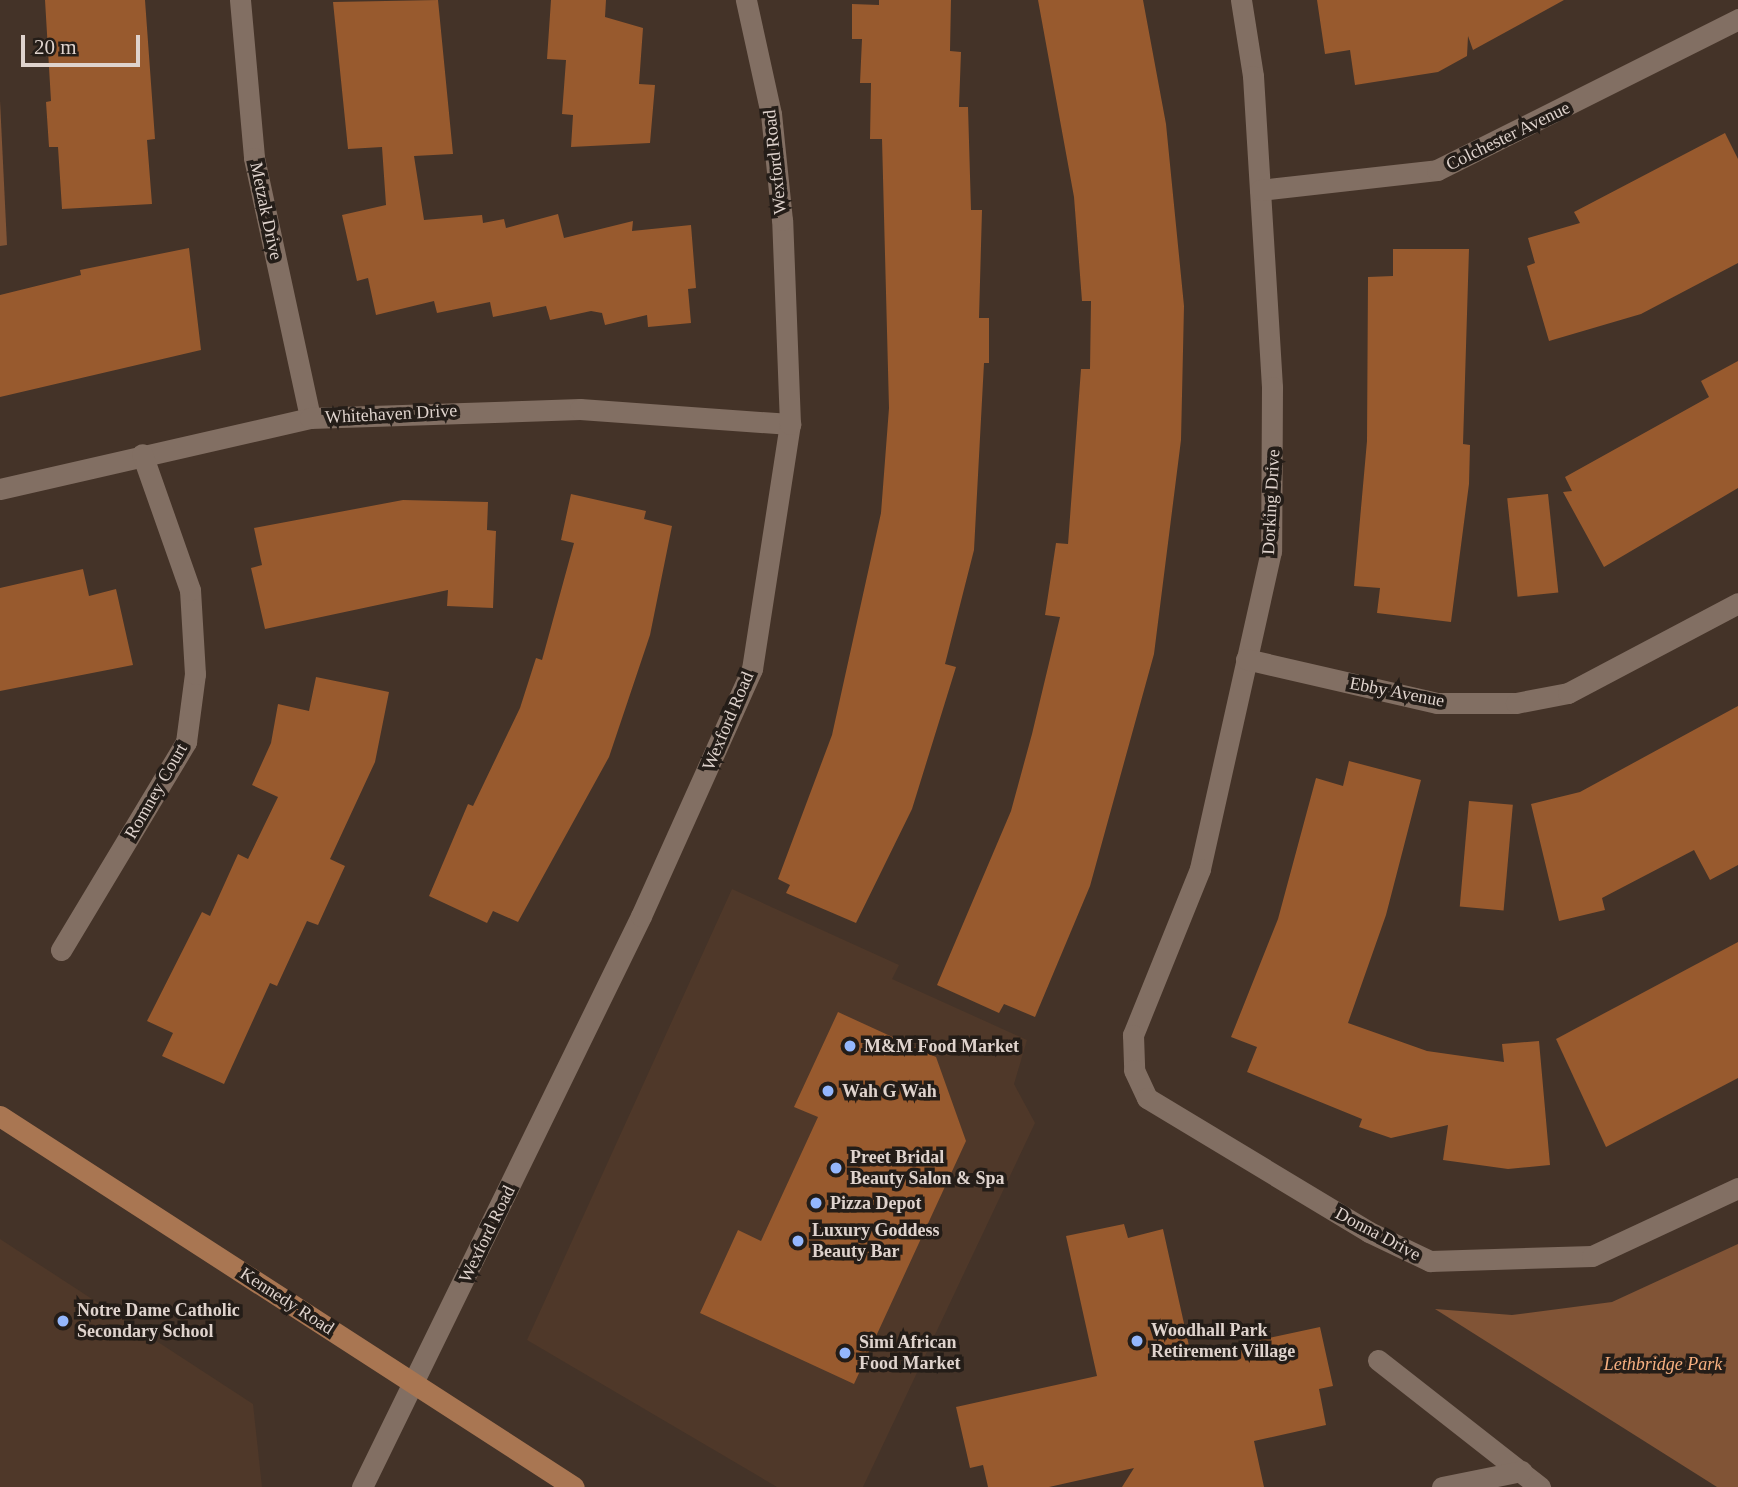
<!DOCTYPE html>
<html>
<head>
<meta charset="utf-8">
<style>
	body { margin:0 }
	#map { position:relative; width:1738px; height:1487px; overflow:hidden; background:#443328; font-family:"Times New Roman",serif }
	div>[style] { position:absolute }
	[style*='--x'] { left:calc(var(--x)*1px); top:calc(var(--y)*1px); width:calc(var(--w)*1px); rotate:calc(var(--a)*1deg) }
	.built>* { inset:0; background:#4f3829 }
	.green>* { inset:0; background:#815436 }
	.building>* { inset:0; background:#985a2e; transform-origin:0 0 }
	.minor>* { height:21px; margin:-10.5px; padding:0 10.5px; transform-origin:10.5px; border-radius:10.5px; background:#826f63 }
	.major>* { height:21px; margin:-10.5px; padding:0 10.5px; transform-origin:10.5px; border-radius:10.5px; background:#a97652 }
	.dots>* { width:19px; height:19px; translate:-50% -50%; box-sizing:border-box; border:4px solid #241d18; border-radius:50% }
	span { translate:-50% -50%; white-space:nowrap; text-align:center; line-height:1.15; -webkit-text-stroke:7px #241d18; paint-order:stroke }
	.street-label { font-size:18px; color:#dfd3cd }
	.poi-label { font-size:18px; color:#dfd3cd; font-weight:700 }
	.left { translate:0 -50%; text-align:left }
	.park-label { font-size:18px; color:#f7b081; font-style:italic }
	.scale { position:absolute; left:21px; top:35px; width:119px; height:32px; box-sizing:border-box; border:4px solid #dfd3cd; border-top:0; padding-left:9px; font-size:21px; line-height:24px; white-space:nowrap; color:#dfd3cd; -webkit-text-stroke:5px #241d18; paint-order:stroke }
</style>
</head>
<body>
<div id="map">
	<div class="built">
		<i style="clip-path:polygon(732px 889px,899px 965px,892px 979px,1027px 1040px,1014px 1084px,1035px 1123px,863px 1487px,777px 1487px,527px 1340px)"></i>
		<i style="clip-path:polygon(0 1239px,253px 1404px,262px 1487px,0 1487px)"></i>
	</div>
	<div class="green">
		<i style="clip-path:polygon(0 101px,7px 245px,0 246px)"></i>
		<i style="clip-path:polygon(1738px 1244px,1738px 1487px,1717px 1487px,1435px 1309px,1512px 1315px,1612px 1302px)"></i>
	</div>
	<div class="building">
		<i style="clip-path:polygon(45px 0,145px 0,155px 139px,147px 140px,152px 204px,62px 209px,58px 147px,49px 147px,46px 102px,51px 101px)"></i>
		<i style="clip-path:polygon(438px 0,453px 154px,414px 156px,424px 220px,482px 215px,483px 223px,504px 219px,506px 228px,558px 214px,564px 238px,633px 221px,632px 231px,691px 225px,696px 288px,688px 289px,691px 323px,648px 327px,647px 315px,605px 325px,602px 313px,591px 311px,550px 320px,546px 306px,493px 317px,490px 302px,437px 313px,434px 301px,376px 315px,368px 278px,357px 281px,342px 215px,386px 205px,382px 147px,348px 149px,333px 2px)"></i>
		<i style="clip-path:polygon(551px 0,606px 0,605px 17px,643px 28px,639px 84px,655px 85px,650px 143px,571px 147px,573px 115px,562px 114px,566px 60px,547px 59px)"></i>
		<i style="clip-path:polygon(879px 0,951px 0,950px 51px,961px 52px,959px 107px,968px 107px,971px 210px,982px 210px,979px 318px,989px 318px,989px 363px,984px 363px,974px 550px,945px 664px,956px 667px,912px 809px,856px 923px,786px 893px,790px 885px,778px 879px,832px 735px,881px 513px,889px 408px,882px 139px,870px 139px,871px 83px,860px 83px,862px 39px,852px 39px,852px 4px,879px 5px)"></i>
		<i style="clip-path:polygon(1038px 0,1143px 0,1166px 124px,1184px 306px,1181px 440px,1154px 654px,1090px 886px,1035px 1017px,1004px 1004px,999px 1013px,937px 985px,1011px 811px,1032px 734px,1060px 617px,1045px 615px,1056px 543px,1068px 544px,1081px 369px,1090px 369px,1091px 301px,1082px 301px,1074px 197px)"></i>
		<i style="clip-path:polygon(1317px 0,1564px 0,1473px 50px,1468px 36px,1467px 56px,1438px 72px,1355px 85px,1350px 50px,1325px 54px)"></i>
		<i style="clip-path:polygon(1725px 133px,1738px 159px,1738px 263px,1641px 314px,1549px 341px,1527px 266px,1535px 263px,1528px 238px,1580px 223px,1574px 212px)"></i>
		<i style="clip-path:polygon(189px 248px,201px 350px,0 397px,0 295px,81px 275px,80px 270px)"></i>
		<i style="clip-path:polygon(1393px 249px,1469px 249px,1463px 444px,1470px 445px,1469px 484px,1451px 622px,1377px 613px,1380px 588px,1354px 586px,1367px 441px,1368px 277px,1393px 276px)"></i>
		<i style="clip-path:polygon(1738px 361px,1738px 488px,1604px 567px,1563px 492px,1572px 491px,1565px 477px,1709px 397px,1701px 381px)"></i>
		<i style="clip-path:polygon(571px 494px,646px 511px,644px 519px,672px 526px,650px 635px,609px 757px,518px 922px,493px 911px,487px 923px,429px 896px,468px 804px,473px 806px,520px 708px,536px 658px,542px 660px,574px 543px,561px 540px)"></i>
		<i style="left:1548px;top:494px;width:99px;height:41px;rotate:84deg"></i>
		<i style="clip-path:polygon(403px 500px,488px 502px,487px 530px,496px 531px,493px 608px,447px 606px,448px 590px,265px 629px,251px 568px,262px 565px,254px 528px)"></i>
		<i style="clip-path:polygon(83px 569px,89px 596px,116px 589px,133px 665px,0 691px,0 588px)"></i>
		<i style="clip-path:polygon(316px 677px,389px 692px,375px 762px,330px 859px,345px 866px,318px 925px,307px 921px,277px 986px,270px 983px,224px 1084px,162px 1056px,173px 1033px,147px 1021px,202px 912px,210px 916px,238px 854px,248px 859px,278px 797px,252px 785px,271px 743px,278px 704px,309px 711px)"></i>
		<i style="clip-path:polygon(1738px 706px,1738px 865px,1710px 880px,1694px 850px,1602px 898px,1605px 910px,1559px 921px,1531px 804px,1580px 792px)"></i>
		<i style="clip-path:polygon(1349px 761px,1421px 780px,1386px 915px,1348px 1023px,1427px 1051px,1504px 1062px,1502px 1044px,1539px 1041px,1550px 1165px,1508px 1169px,1443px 1160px,1448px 1125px,1391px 1138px,1359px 1127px,1362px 1119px,1247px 1072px,1257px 1047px,1231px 1037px,1278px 919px,1316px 778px,1343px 786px)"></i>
		<i style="left:1469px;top:801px;width:44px;height:106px;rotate:5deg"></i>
		<i style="clip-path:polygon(1738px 942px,1738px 1078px,1606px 1147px,1556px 1039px)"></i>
		<i style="clip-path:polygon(838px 1012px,936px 1057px,966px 1141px,854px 1384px,700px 1313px,738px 1230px,761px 1241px,818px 1117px,794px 1107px)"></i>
		<i style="clip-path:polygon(1124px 1224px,1128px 1238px,1163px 1229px,1191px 1355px,1320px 1327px,1333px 1386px,1319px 1389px,1326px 1425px,1254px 1441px,1264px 1487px,1122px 1487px,1134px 1468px,1049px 1487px,988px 1487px,983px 1465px,970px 1468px,956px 1407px,1097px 1376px,1066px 1236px)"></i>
	</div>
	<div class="minor">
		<i style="--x:240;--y:0;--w:159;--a:84.9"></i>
		<i style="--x:254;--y:158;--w:266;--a:77.8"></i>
		<i style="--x:1241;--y:0;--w:77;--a:81"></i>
		<i style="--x:1253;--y:76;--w:312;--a:86.5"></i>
		<i style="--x:1272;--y:387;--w:164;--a:90.3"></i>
		<i style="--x:1271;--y:551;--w:326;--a:102.6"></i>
		<i style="--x:1200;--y:869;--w:179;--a:112"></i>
		<i style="--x:1133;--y:1035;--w:35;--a:88"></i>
		<i style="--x:1134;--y:1070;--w:31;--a:65"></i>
		<i style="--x:1147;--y:1098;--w:259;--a:31.1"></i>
		<i style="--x:1369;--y:1232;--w:68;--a:25.4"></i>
		<i style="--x:1430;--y:1261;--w:162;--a:-1.8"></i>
		<i style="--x:1592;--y:1256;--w:161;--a:-25"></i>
		<i style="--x:1260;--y:190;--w:178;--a:-6.4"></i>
		<i style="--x:1437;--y:170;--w:337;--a:-26.6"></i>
		<i style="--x:0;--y:489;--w:318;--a:-12.9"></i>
		<i style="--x:310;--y:418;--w:270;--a:-1.9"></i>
		<i style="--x:580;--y:409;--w:211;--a:4.1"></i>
		<i style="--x:1246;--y:659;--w:196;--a:13"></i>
		<i style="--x:1437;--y:703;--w:79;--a:0"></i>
		<i style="--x:1516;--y:703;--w:53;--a:-10.9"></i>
		<i style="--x:1568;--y:693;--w:192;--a:-27.9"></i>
		<i style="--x:61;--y:950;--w:243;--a:-59"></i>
		<i style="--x:186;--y:742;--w:69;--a:-82.5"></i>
		<i style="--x:195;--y:674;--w:84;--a:-93.4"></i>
		<i style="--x:190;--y:590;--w:144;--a:-109.4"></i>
		<i style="--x:1378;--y:1360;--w:206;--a:38.1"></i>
		<i style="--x:362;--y:1487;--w:636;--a:-63.96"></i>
		<i style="--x:641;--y:916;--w:271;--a:-65.8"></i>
		<i style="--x:752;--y:669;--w:248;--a:-81.2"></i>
		<i style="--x:790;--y:424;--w:204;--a:-92.2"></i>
		<i style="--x:782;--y:220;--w:107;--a:-95.9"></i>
		<i style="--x:771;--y:114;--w:117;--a:-102.4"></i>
		<i style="--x:1442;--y:1487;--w:81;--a:-11.4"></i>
	</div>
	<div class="major">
		<i style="--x:0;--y:1116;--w:683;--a:32.88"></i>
	</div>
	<div class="dots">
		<i style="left:850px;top:1046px;background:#94b7fd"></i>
		<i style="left:828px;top:1091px;background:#94b7fd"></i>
		<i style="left:836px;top:1168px;background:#94b7fd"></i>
		<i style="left:816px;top:1203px;background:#94b7fd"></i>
		<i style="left:798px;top:1241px;background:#94b7fd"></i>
		<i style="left:63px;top:1321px;background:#94b7fd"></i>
		<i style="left:1137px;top:1341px;background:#94b7fd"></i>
		<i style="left:845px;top:1353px;background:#94b7fd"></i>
	</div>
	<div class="street-label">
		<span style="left:1508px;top:136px;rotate:-26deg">Colchester Avenue</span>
		<span style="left:775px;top:162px;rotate:-96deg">Wexford Road</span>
		<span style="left:266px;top:211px;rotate:78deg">Metzak Drive</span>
		<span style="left:391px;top:414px;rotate:-3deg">Whitehaven Drive</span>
		<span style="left:1271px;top:502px;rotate:-87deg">Dorking Drive</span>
		<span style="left:1397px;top:692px;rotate:11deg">Ebby Avenue</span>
		<span style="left:728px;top:721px;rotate:-67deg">Wexford Road</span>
		<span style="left:156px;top:791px;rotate:-60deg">Romney Court</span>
		<span style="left:487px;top:1234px;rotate:-64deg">Wexford Road</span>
		<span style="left:1378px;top:1234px;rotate:28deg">Donna Drive</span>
		<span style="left:287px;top:1301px;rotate:33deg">Kennedy Road</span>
	</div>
	<div class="poi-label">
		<span class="left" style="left:864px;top:1046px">M&amp;M Food Market</span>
		<span class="left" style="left:842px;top:1091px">Wah G Wah</span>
		<span class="left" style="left:850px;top:1168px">Preet Bridal<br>Beauty Salon &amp; Spa</span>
		<span class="left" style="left:830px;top:1203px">Pizza Depot</span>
		<span class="left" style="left:812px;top:1241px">Luxury Goddess<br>Beauty Bar</span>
		<span class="left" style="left:77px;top:1321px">Notre Dame Catholic<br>Secondary School</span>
		<span class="left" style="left:1151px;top:1341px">Woodhall Park<br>Retirement Village</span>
		<span class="left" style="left:859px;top:1353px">Simi African<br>Food Market</span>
	</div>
	<div class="park-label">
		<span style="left:1663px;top:1364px">Lethbridge Park</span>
	</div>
	<div class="scale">20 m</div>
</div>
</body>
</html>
